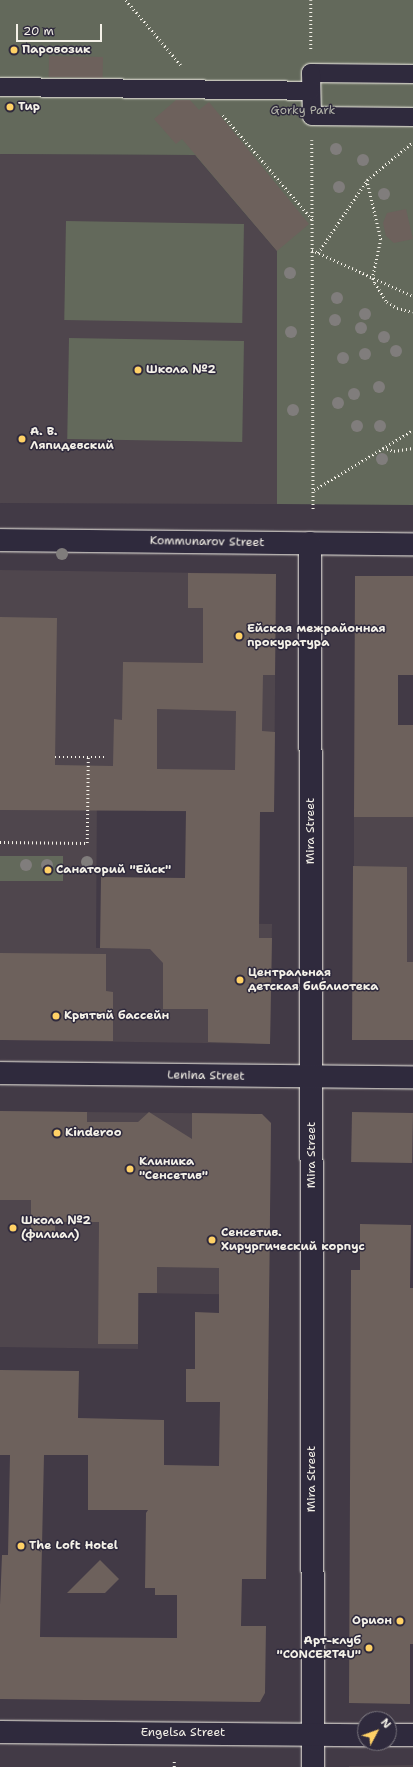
<!DOCTYPE html>
<html>
<head>
<meta charset="utf-8">
<style>
	body { margin:0 }
	#map { position:relative; width:413px; height:1767px; overflow:hidden; background:#423a46; font-family:"Shantell Sans",sans-serif }
	div>[style] { position:absolute }
	[style*='--x'] { left:calc(var(--x)*1px); top:calc(var(--y)*1px); width:calc(var(--w)*1px); rotate:calc(var(--a)*1deg) }
	.built>* { inset:0; background:#4f464d; transform-origin:0 0 }
	.green>* { inset:0; background:#63695b; transform-origin:0 0 }
	.building>* { inset:0; background:#6d615c; transform-origin:0 0 }
	.path>* { height:2.5px; margin-top:-1.25px; transform-origin:0; background:repeating-linear-gradient(90deg,#f4f1e8 0 1px,transparent 0 4px) }
	.roads { filter:drop-shadow(0 0 1px #f4f1e8) drop-shadow(0 0 1px #f4f1e8) }
	.pedestrian>* { height:18px; margin:-9px; padding:0 9px; transform-origin:9px; border-radius:9px; background:#2f2a3d }
	.minor>* { height:22px; margin:-11px; padding:0 11px; transform-origin:11px; border-radius:11px; background:#2f2a3d }
	.trees>* { width:12px; height:12px; margin:-6px; border-radius:50%; background:#807d7c }
	.dots>* { width:11px; height:11px; translate:-50% -50%; box-sizing:border-box; border:2px solid #2f2a3d; border-radius:50% }
	span { translate:-50% -50%; white-space:nowrap; text-align:center; line-height:1.15; -webkit-text-stroke:3px #2f2a3d; paint-order:stroke }
	.poi-label { font-size:12px; color:#f4f1e8; font-weight:700 }
	.left { translate:0 -50%; text-align:left }
	.right { translate:-100% -50%; text-align:right }
	.park-label { font-size:12px; color:#b3b4a9 }
	.street-label { font-size:12px; color:#f4f1e8 }
	.north { position:absolute; left:357px; top:1711px; width:40px; height:40px; box-sizing:border-box; background:#2f2a3d; border:1px solid #7e7a81; border-radius:50%; rotate:49deg; font-size:11px; font-weight:700; line-height:16px; text-align:center; color:#f4f1e8 }
	.north::after { content:''; display:block; margin:auto; width:14px; height:18px; background:#ffd166; clip-path:polygon(50% 0,100% 100%,50% 72%,0 100%) }
	.scale { position:absolute; left:16px; top:24px; width:86px; height:18px; box-sizing:border-box; border:2px solid #f4f1e8; border-top:0; padding-left:5px; font-size:12px; line-height:14px; white-space:nowrap; color:#f4f1e8; -webkit-text-stroke:3px #2f2a3d; paint-order:stroke }
</style>
</head>
<body>
<div id="map">
	<div class="built">
		<i style="clip-path:polygon(0 154px,195px 155px,277px 251px,277px 504px,0 503px)"></i>
		<i style="clip-path:polygon(0 570px,276px 574px,274px 812px,146px 811px,146px 791px,97px 791px,96px 948px,130px 948px,130px 922px,272px 924px,270px 1044px,0 1040px)"></i>
		<i style="left:354px;top:817px;width:59px;height:223px"></i>
		<i style="clip-path:polygon(0 1111px,262px 1114px,271px 1123px,269px 1295px,139px 1293px,138px 1349px,0 1347px)"></i>
		<i style="clip-path:polygon(413px 1765px,413px 1767px,349px 1767px,349px 1766px)"></i>
	</div>
	<div class="green">
		<i style="clip-path:polygon(0 0,413px 0,413px 505px,277px 504px,277px 251px,195px 155px,0 154px)"></i>
		<i style="left:66px;top:221px;width:178px;height:99px;rotate:1deg"></i>
		<i style="left:69px;top:338px;width:175px;height:101px;rotate:1deg"></i>
		<i style="left:0;top:856px;width:63px;height:25px"></i>
	</div>
	<div class="building">
		<i style="left:49px;top:56px;width:54px;height:21px;rotate:1deg"></i>
		<i style="clip-path:polygon(176px 100px,190px 100px,199px 110px,209px 102px,309px 224px,277px 251px,182px 139px,176px 144px,154px 119px)"></i>
		<i style="clip-path:polygon(406px 209px,413px 239px,394px 243px,386px 236px,383px 223px,387px 213px)"></i>
		<i style="clip-path:polygon(evenodd,188px 573px,276px 574px,275px 675px,263px 675px,262px 731px,275px 732px,274px 812px,260px 812px,259px 938px,272px 938px,270px 1044px,208px 1042px,208px 1009px,163px 1009px,163px 963px,150px 949px,100px 948px,101px 877px,185px 878px,186px 811px,0 810px,0 617px,57px 618px,55px 765px,113px 766px,114px 719px,122px 720px,123px 662px,203px 663px,203px 608px,188px 608px,188px 573px,157px 709px,236px 711px,235px 770px,157px 769px,157px 709px)"></i>
		<i style="clip-path:polygon(355px 576px,413px 576px,413px 675px,398px 675px,398px 725px,413px 725px,413px 817px,354px 817px)"></i>
		<i style="clip-path:polygon(353px 866px,407px 867px,407px 962px,413px 962px,413px 1040px,352px 1040px)"></i>
		<i style="clip-path:polygon(0 953px,106px 954px,106px 991px,113px 992px,113px 1041px,0 1040px)"></i>
		<i style="clip-path:polygon(evenodd,0 1111px,87px 1112px,87px 1122px,138px 1122px,149px 1112px,192px 1139px,192px 1113px,262px 1114px,271px 1123px,266px 1579px,242px 1579px,241px 1626px,266px 1626px,265px 1693px,260px 1702px,0 1699px,0 1605px,2px 1555px,8px 1555px,10px 1455px,0 1455px,0 1370px,79px 1371px,78px 1418px,164px 1420px,164px 1465px,219px 1466px,220px 1402px,186px 1402px,186px 1369px,195px 1369px,195px 1312px,219px 1313px,219px 1268px,157px 1267px,157px 1293px,138px 1293px,138px 1344px,98px 1344px,99px 1222px,55px 1222px,55px 1236px,31px 1236px,31px 1200px,0 1200px,0 1111px,44px 1455px,88px 1455px,88px 1510px,148px 1510px,146px 1513px,145px 1588px,155px 1588px,155px 1595px,177px 1595px,177px 1638px,40px 1637px,44px 1455px)"></i>
		<i style="left:352px;top:1112px;width:61px;height:50px;rotate:1deg"></i>
		<i style="clip-path:polygon(360px 1224px,411px 1225px,410px 1288px,413px 1288px,413px 1644px,410px 1644px,410px 1704px,349px 1703px,351px 1270px,360px 1270px)"></i>
		<i style="clip-path:polygon(100px 1560px,119px 1579px,105px 1593px,67px 1593px)"></i>
	</div>
	<div class="path">
		<i style="--x:126;--y:0;--w:85;--a:49.8"></i>
		<i style="--x:311;--y:0;--w:49;--a:90"></i>
		<i style="--x:223;--y:115;--w:137;--a:49.4"></i>
		<i style="--x:312;--y:140;--w:369;--a:89.8"></i>
		<i style="--x:367;--y:180;--w:61;--a:76.7"></i>
		<i style="--x:381;--y:239;--w:40;--a:102"></i>
		<i style="--x:373;--y:278;--w:5;--a:68"></i>
		<i style="--x:375;--y:283;--w:22;--a:58"></i>
		<i style="--x:387;--y:302;--w:12;--a:31"></i>
		<i style="--x:397;--y:308;--w:16;--a:14"></i>
		<i style="--x:312;--y:250;--w:111;--a:24.5"></i>
		<i style="--x:318;--y:253;--w:88;--a:-56.1"></i>
		<i style="--x:367;--y:180;--w:60;--a:-39.6"></i>
		<i style="--x:383;--y:448;--w:11;--a:15"></i>
		<i style="--x:394;--y:451;--w:19;--a:-9"></i>
		<i style="--x:314;--y:490;--w:116;--a:-31.2"></i>
		<i style="--x:55;--y:757;--w:49;--a:0"></i>
		<i style="--x:0;--y:842;--w:87;--a:0.7"></i>
		<i style="--x:87;--y:843;--w:86;--a:-89.3"></i>
		<i style="--x:174;--y:1767;--w:7;--a:-90"></i>
	</div>
	<div class="roads">
		<div class="pedestrian">
			<i style="--x:413;--y:74;--w:102;--a:-179.4"></i>
			<i style="--x:311;--y:73;--w:43;--a:88.7"></i>
			<i style="--x:312;--y:116;--w:101;--a:0.6"></i>
			<i style="--x:0;--y:87;--w:311;--a:0.7"></i>
		</div>
		<div class="minor">
			<i style="--x:0;--y:540;--w:413;--a:0.6"></i>
			<i style="--x:310;--y:543;--w:1224;--a:89.86"></i>
			<i style="--x:0;--y:1073;--w:413;--a:0.6"></i>
			<i style="--x:0;--y:1732;--w:365;--a:0.5"></i>
			<i style="--x:389;--y:1735;--w:24;--a:0"></i>
		</div>
	</div>
	<div class="trees">
		<i style="left:336px;top:149px"></i>
		<i style="left:363px;top:160px"></i>
		<i style="left:339px;top:187px"></i>
		<i style="left:384px;top:194px"></i>
		<i style="left:290px;top:273px"></i>
		<i style="left:337px;top:298px"></i>
		<i style="left:365px;top:314px"></i>
		<i style="left:335px;top:320px"></i>
		<i style="left:361px;top:328px"></i>
		<i style="left:291px;top:332px"></i>
		<i style="left:384px;top:337px"></i>
		<i style="left:396px;top:351px"></i>
		<i style="left:365px;top:354px"></i>
		<i style="left:343px;top:358px"></i>
		<i style="left:379px;top:387px"></i>
		<i style="left:354px;top:394px"></i>
		<i style="left:338px;top:403px"></i>
		<i style="left:293px;top:410px"></i>
		<i style="left:357px;top:426px"></i>
		<i style="left:380px;top:426px"></i>
		<i style="left:382px;top:459px"></i>
		<i style="left:62px;top:554px"></i>
		<i style="left:87px;top:862px"></i>
		<i style="left:26px;top:865px"></i>
		<i style="left:47px;top:865px"></i>
	</div>
	<div class="dots">
		<i style="left:14px;top:50px;background:#ffd166"></i>
		<i style="left:10px;top:107px;background:#ffd166"></i>
		<i style="left:138px;top:370px;background:#ffd166"></i>
		<i style="left:22px;top:439px;background:#ffd166"></i>
		<i style="left:239px;top:636px;background:#ffd166"></i>
		<i style="left:48px;top:870px;background:#ffd166"></i>
		<i style="left:240px;top:980px;background:#ffd166"></i>
		<i style="left:56px;top:1016px;background:#ffd166"></i>
		<i style="left:57px;top:1133px;background:#ffd166"></i>
		<i style="left:130px;top:1169px;background:#ffd166"></i>
		<i style="left:13px;top:1228px;background:#ffd166"></i>
		<i style="left:212px;top:1240px;background:#ffd166"></i>
		<i style="left:21px;top:1546px;background:#ffd166"></i>
		<i style="left:400px;top:1621px;background:#ffd166"></i>
		<i style="left:369px;top:1648px;background:#ffd166"></i>
	</div>
	<div class="poi-label">
		<span class="left" style="left:22px;top:50px">Паровозик</span>
		<span class="left" style="left:18px;top:107px">Тир</span>
		<span class="left" style="left:146px;top:370px">Школа №2</span>
		<span class="left" style="left:30px;top:439px">А. В.<br>Ляпидевский</span>
		<span class="left" style="left:247px;top:636px">Ейская межрайонная<br>прокуратура</span>
		<span class="left" style="left:56px;top:870px">Санаторий "Ейск"</span>
		<span class="left" style="left:248px;top:980px">Центральная<br>детская библиотека</span>
		<span class="left" style="left:64px;top:1016px">Крытый бассейн</span>
		<span class="left" style="left:65px;top:1133px">Kinderoo</span>
		<span class="left" style="left:139px;top:1169px">Клиника<br>"Сенсетив"</span>
		<span class="left" style="left:21px;top:1228px">Школа №2<br>(филиал)</span>
		<span class="left" style="left:221px;top:1240px">Сенсетив.<br>Хирургический корпус</span>
		<span class="left" style="left:29px;top:1546px">The Loft Hotel</span>
		<span class="right" style="left:392px;top:1621px">Орион</span>
		<span class="right" style="left:361px;top:1648px">Арт-клуб<br>"CONCERT4U"</span>
	</div>
	<div class="park-label">
		<span style="left:303px;top:111px">Gorky Park</span>
	</div>
	<div class="street-label">
		<span style="left:207px;top:542px;rotate:1deg">Kommunarov Street</span>
		<span style="left:311px;top:831px;rotate:-90deg">Mira Street</span>
		<span style="left:206px;top:1076px;rotate:1deg">Lenina Street</span>
		<span style="left:312px;top:1155px;rotate:-90deg">Mira Street</span>
		<span style="left:312px;top:1479px;rotate:-90deg">Mira Street</span>
		<span style="left:183px;top:1733px">Engelsa Street</span>
	</div>
	<div class="north">N</div>
	<div class="scale">20 m</div>
</div>
</body>
</html>
